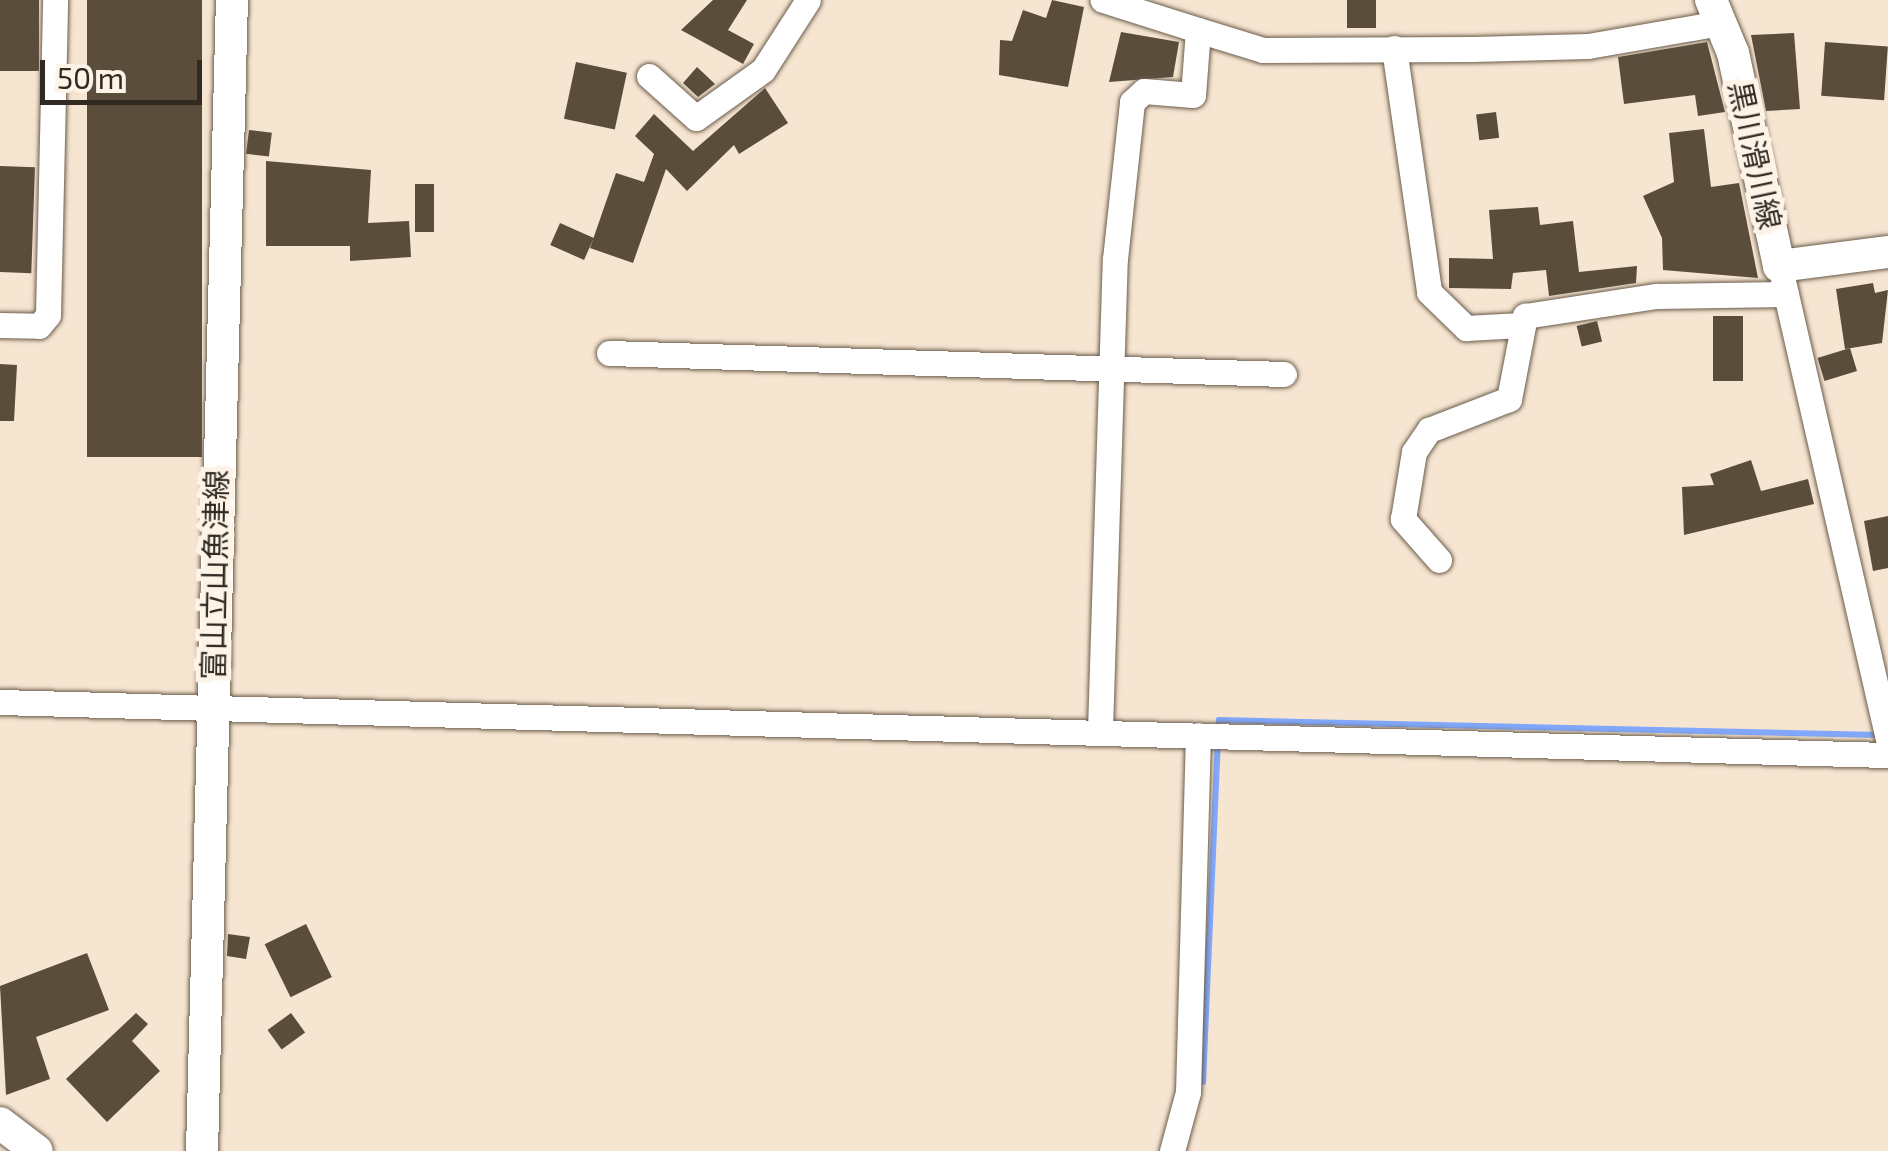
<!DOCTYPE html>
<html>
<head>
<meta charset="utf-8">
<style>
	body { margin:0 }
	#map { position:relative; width:1888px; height:1151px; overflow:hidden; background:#f6e5d1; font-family:"Exo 2","Noto Sans JP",sans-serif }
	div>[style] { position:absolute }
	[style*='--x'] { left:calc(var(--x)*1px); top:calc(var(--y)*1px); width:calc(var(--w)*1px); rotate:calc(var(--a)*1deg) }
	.stream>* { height:6px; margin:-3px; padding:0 3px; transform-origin:3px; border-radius:3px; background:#81a8fc }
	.building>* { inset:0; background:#5a4d3c; transform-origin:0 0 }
	.roads { filter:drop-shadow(0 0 2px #6a5c4b) drop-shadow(0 0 2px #6a5c4b) }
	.minor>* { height:25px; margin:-12.5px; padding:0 12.5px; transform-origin:12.5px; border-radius:12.5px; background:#fff }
	.major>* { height:32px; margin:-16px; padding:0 16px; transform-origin:16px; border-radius:16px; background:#fff }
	span { translate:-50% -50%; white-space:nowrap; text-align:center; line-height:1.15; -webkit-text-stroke:10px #fdf3e7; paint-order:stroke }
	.street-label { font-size:30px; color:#302a23 }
	.scale { position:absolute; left:40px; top:60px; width:162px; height:45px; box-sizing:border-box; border:5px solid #302a23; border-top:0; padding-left:12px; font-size:30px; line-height:35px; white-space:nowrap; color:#302a23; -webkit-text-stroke:8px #fdf3e7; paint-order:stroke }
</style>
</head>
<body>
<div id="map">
	<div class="stream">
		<i style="--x:1218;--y:731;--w:11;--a:-85"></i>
		<i style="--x:1219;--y:720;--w:661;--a:1.3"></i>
		<i style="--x:1203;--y:1082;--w:338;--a:-87.5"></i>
	</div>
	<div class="building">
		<i style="left:0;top:0;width:39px;height:71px"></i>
		<i style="left:87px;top:0;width:115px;height:457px"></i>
		<i style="clip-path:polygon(713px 0,747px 0,728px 30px,754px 44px,743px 64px,681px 30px)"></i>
		<i style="clip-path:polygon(1052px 0,1084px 7px,1068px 87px,999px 75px,1000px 40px,1012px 41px,1023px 10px,1046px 18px)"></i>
		<i style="left:1347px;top:0;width:29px;height:28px"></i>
		<i style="clip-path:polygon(1121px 32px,1179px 42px,1173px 77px,1109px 82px)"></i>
		<i style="clip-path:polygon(1794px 33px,1800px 109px,1766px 111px,1751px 35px)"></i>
		<i style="clip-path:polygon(1707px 42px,1725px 112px,1698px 116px,1695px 95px,1624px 104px,1618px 57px)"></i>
		<i style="left:1825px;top:42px;width:63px;height:54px;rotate:4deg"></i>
		<i style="left:576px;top:62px;width:52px;height:58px;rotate:12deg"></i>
		<i style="clip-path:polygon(697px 67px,715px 84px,698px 97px,683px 83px)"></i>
		<i style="clip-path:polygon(765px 88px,788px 123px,739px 154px,734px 145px,687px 191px,666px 169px,633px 263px,590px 248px,616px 173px,644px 182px,654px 154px,635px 136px,654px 114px,693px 151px)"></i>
		<i style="left:1496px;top:112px;width:26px;height:20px;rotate:83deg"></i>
		<i style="clip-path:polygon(1704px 129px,1711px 187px,1739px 183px,1758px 278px,1663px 270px,1662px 238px,1643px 196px,1674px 182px,1669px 133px)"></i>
		<i style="left:249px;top:130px;width:23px;height:24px;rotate:7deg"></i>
		<i style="clip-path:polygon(266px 161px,371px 170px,368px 223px,409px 221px,411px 257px,350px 261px,350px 246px,266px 246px)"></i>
		<i style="left:0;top:166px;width:35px;height:106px;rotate:2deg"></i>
		<i style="left:415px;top:184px;width:19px;height:48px"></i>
		<i style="clip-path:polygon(1538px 207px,1540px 225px,1573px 221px,1579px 272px,1637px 266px,1636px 283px,1549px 296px,1546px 270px,1513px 273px,1511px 289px,1449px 288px,1449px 258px,1493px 259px,1489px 210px)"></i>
		<i style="left:560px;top:223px;width:37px;height:24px;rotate:24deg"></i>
		<i style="clip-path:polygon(1873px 283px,1875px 293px,1888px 290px,1882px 343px,1845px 349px,1836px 289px)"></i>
		<i style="left:1713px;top:316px;width:30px;height:65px"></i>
		<i style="left:1597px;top:321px;width:21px;height:21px;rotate:76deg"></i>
		<i style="left:1850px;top:348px;width:24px;height:34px;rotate:73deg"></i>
		<i style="clip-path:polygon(0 364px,17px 365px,14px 421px,0 421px)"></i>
		<i style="clip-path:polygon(1751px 460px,1761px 491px,1808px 479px,1814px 504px,1684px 535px,1682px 487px,1714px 485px,1710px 474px)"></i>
		<i style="clip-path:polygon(1888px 516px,1888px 568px,1873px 571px,1864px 521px)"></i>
		<i style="left:306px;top:924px;width:59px;height:46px;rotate:64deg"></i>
		<i style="clip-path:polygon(228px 934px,250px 937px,246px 959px,227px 956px)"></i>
		<i style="clip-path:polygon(87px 953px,109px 1010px,36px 1037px,50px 1079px,6px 1095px,0 986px)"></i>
		<i style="clip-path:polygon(136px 1013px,148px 1024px,132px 1041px,160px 1071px,107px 1122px,66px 1079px)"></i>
		<i style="left:291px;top:1013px;width:24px;height:29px;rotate:54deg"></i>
	</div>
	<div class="roads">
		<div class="minor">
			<i style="--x:1198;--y:30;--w:68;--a:17.1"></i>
			<i style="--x:1263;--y:50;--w:210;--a:-0.3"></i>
			<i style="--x:1473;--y:49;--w:115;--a:-1.5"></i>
			<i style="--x:1588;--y:46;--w:134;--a:-9.9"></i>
			<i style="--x:1394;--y:48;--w:246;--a:81.8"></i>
			<i style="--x:1429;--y:292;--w:52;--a:44.2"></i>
			<i style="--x:1466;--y:328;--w:56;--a:-3.1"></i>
			<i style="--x:649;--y:76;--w:63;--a:41.8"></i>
			<i style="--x:696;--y:118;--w:82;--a:-35.6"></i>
			<i style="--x:763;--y:70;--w:83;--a:-57.3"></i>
			<i style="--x:1783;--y:281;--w:470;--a:77.1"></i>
			<i style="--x:0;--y:325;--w:39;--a:1"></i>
			<i style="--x:39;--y:326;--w:14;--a:-51"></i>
			<i style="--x:48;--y:315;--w:315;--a:-88.7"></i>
			<i style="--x:609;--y:353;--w:675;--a:1.78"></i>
			<i style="--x:1439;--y:560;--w:55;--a:-131.3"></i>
			<i style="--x:1403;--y:519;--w:68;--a:-80.7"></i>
			<i style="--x:1414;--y:452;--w:27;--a:-56"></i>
			<i style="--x:1429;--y:430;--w:86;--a:-21.2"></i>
			<i style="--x:1509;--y:399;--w:85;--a:-79.1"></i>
			<i style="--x:1525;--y:316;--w:133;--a:-8.7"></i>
			<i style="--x:1656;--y:296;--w:130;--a:-0.9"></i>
			<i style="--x:0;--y:702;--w:1889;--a:1.61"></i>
			<i style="--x:1100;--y:730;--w:471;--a:-88.2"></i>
			<i style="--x:1115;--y:259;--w:158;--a:-83.8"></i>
			<i style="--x:1132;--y:102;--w:16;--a:-43"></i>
			<i style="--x:1144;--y:91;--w:49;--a:4.7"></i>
			<i style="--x:1193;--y:95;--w:65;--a:-85.6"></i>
			<i style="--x:1198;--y:30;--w:100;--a:-162.5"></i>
			<i style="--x:1172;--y:1151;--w:61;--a:-74.8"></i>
			<i style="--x:1188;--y:1092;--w:357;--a:-88.4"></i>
		</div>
		<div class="major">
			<i style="--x:1711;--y:0;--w:57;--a:67.5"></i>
			<i style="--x:1733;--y:53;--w:218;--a:77.8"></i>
			<i style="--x:1779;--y:266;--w:110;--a:-7.3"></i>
			<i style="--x:0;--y:1123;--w:46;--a:37.1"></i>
			<i style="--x:202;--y:1151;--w:1151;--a:-88.51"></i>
		</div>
	</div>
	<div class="street-label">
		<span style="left:1756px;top:155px;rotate:78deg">黒川滑川線</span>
		<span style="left:214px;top:575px;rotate:-89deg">富山立山魚津線</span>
	</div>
	<div class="scale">50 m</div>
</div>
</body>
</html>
